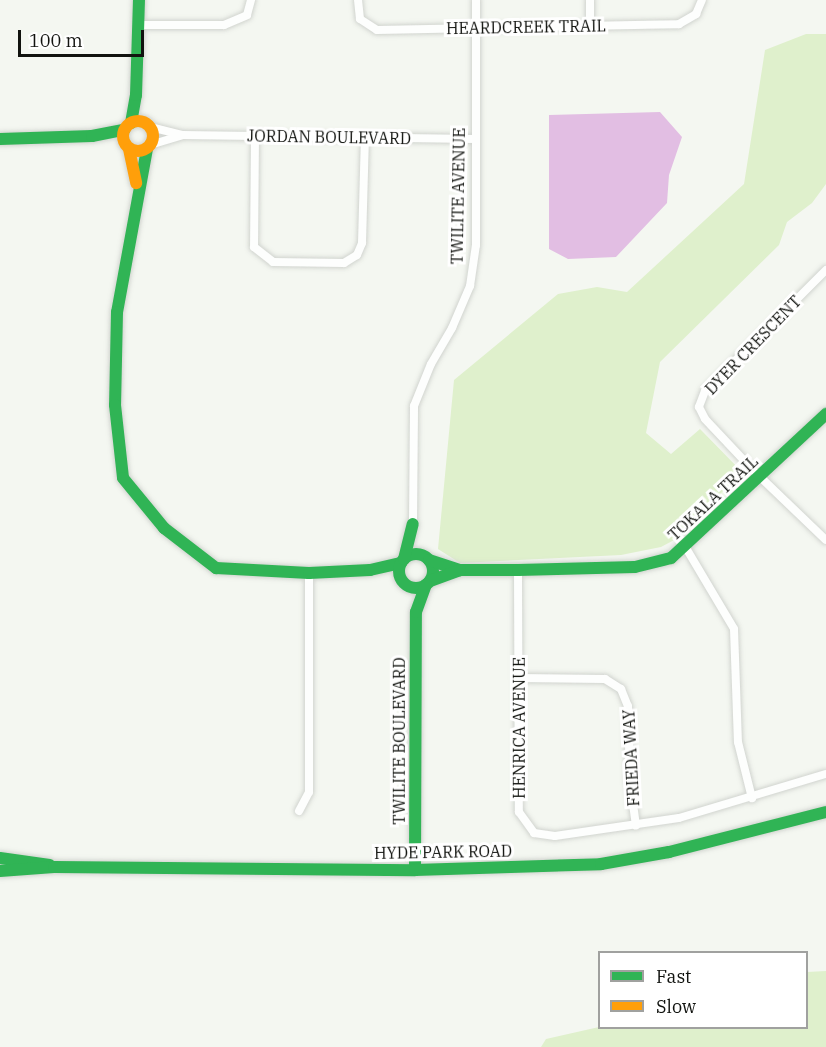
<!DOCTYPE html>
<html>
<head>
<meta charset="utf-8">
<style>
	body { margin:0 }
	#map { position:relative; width:826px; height:1047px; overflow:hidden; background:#f4f7f1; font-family:"IBM Plex Serif",serif }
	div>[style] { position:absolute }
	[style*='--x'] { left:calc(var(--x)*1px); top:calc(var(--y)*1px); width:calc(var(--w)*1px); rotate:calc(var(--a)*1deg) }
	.green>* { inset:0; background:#dff0cc }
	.water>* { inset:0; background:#e2bee3 }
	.roads { filter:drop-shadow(0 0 2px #d1d4cf) drop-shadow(0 0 2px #d1d4cf) }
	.street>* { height:8px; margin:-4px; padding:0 4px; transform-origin:4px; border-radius:4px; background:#fdfefd }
	.fast>* { height:12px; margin:-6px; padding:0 6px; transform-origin:6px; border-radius:6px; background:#30b455 }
	.fast>.ring { margin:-6px; padding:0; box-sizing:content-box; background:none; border:12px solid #30b455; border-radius:50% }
	.slow>* { height:12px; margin:-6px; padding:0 6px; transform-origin:6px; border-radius:6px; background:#ff9f0a }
	.slow>.ring { margin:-6px; padding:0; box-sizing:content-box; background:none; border:12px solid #ff9f0a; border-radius:50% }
	span { translate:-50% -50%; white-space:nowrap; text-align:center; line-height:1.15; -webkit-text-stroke:6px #fff; paint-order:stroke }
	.street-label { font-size:16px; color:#11130f }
	.legend { position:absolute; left:598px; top:951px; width:210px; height:78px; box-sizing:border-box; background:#fff; border:2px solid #a0a19f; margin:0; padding:8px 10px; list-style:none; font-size:18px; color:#11130f }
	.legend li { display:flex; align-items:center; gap:12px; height:30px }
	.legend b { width:30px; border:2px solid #a0a19f }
	.scale { position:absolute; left:18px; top:30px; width:126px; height:27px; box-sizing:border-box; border:3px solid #11130f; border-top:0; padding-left:8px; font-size:18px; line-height:21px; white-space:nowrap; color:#11130f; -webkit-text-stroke:4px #fff; paint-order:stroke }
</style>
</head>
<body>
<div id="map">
	<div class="green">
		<i style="clip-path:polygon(806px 34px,826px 34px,826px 184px,812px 203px,787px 222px,779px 245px,660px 362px,646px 433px,671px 454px,700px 429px,747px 477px,691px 531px,661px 547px,621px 555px,460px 563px,438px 549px,454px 380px,558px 294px,597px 287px,627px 292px,744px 184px,765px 50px)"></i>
		<i style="clip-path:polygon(826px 971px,826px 1047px,541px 1047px,546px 1039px,599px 1027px,806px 1028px,807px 972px)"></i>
	</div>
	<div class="water">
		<i style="clip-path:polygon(660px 112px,682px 137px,669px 175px,667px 203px,616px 257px,568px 259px,549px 249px,549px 115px)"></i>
	</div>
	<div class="roads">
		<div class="street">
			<i style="--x:358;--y:0;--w:19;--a:84"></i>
			<i style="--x:360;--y:19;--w:20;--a:33"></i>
			<i style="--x:377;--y:30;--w:302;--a:-1.1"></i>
			<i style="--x:679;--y:24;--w:20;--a:-30"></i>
			<i style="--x:696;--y:14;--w:15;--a:-67"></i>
			<i style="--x:590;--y:0;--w:26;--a:90"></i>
			<i style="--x:139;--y:25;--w:85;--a:0"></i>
			<i style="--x:224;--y:25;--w:25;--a:-23"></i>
			<i style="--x:247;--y:15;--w:16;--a:-75"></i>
			<i style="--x:150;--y:127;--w:33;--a:14"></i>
			<i style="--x:182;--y:135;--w:294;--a:0.8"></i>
			<i style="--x:255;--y:136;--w:111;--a:90.5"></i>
			<i style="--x:254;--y:247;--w:24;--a:38"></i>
			<i style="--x:273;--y:262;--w:71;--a:0.8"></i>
			<i style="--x:344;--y:263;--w:15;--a:-32"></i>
			<i style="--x:357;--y:255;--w:13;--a:-67"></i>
			<i style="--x:362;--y:243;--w:106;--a:-88.4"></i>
			<i style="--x:150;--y:145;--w:34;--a:-17"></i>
			<i style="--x:826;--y:270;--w:171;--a:135"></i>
			<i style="--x:705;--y:391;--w:17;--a:111"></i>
			<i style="--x:699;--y:407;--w:13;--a:63"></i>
			<i style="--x:705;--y:419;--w:73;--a:46.7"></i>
			<i style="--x:755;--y:472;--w:98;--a:43.8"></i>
			<i style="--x:413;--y:524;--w:118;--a:-89.5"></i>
			<i style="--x:414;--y:406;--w:45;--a:-68"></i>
			<i style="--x:431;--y:364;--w:42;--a:-59.7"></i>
			<i style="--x:452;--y:328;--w:46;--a:-66.8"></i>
			<i style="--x:470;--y:286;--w:41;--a:-81.7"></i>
			<i style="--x:476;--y:245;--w:245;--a:-90"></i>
			<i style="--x:686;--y:548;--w:94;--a:59.3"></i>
			<i style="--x:734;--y:629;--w:113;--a:88"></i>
			<i style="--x:738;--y:742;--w:58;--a:76"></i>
			<i style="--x:518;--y:570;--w:242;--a:89.8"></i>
			<i style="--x:519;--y:812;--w:26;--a:54"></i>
			<i style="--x:534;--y:833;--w:21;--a:8"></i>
			<i style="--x:555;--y:836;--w:125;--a:-8.3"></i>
			<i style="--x:679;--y:818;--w:153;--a:-16.7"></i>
			<i style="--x:519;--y:678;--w:86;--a:0.7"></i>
			<i style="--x:605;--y:679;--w:19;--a:32"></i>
			<i style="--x:621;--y:689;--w:18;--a:68"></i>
			<i style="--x:628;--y:706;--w:76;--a:88.5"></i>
			<i style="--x:630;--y:782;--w:44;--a:82.2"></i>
			<i style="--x:299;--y:811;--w:21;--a:-62"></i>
			<i style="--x:309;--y:792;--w:219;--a:-90"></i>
		</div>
		<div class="fast">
			<i style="--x:131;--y:123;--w:28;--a:-80"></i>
			<i style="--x:136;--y:95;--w:95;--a:-88.2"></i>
			<i style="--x:0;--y:139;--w:92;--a:-1.9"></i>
			<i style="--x:92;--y:136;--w:33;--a:-11"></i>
			<i style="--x:147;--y:149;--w:166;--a:100.4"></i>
			<i style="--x:117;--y:312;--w:93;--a:91.2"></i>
			<i style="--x:115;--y:405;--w:73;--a:83.7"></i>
			<i style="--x:123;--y:478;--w:65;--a:50.6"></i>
			<i style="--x:164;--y:528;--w:66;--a:37.6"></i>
			<i style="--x:216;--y:568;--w:93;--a:3.1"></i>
			<i style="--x:309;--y:573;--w:61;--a:-2.8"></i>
			<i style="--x:370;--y:570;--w:32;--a:-13"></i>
			<i class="ring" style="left:399px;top:554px;width:22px;height:22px"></i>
			<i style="--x:404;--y:559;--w:36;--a:-76"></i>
			<i style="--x:429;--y:560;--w:33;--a:18"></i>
			<i style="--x:460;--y:570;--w:58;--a:0"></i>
			<i style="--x:518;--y:570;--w:117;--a:-1.5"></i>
			<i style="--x:635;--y:567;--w:37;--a:-14"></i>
			<i style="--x:671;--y:558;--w:212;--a:-42.9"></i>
			<i style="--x:430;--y:581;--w:32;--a:-20"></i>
			<i style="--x:0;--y:858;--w:50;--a:8"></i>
			<i style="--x:415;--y:870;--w:258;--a:-89.8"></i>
			<i style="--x:416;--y:612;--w:29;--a:-70"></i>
			<i style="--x:0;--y:871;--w:54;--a:-4.2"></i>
			<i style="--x:54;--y:867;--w:361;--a:0.5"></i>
			<i style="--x:415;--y:870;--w:186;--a:-1.8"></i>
			<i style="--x:601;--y:864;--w:69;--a:-10"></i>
			<i style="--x:669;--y:852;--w:162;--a:-14.3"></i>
		</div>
		<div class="slow">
			<i class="ring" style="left:123px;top:121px;width:18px;height:18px"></i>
			<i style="--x:129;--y:149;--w:35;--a:78"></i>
		</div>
	</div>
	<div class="street-label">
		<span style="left:526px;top:27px;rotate:-1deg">HEARDCREEK TRAIL</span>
		<span style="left:329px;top:137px;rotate:1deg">JORDAN BOULEVARD</span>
		<span style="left:458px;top:196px;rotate:-89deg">TWILITE AVENUE</span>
		<span style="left:753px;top:345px;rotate:-46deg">DYER CRESCENT</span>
		<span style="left:713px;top:498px;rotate:-43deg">TOKALA TRAIL</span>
		<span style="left:519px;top:728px;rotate:-90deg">HENRICA AVENUE</span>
		<span style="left:399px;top:741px;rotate:-90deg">TWILITE BOULEVARD</span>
		<span style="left:631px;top:758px;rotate:-93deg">FRIEDA WAY</span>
		<span style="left:443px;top:852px;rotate:-1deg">HYDE PARK ROAD</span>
	</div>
	<ul class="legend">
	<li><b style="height:8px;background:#30b455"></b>Fast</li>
	<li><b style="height:8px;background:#ff9f0a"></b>Slow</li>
	</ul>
	<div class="scale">100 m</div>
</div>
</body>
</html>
